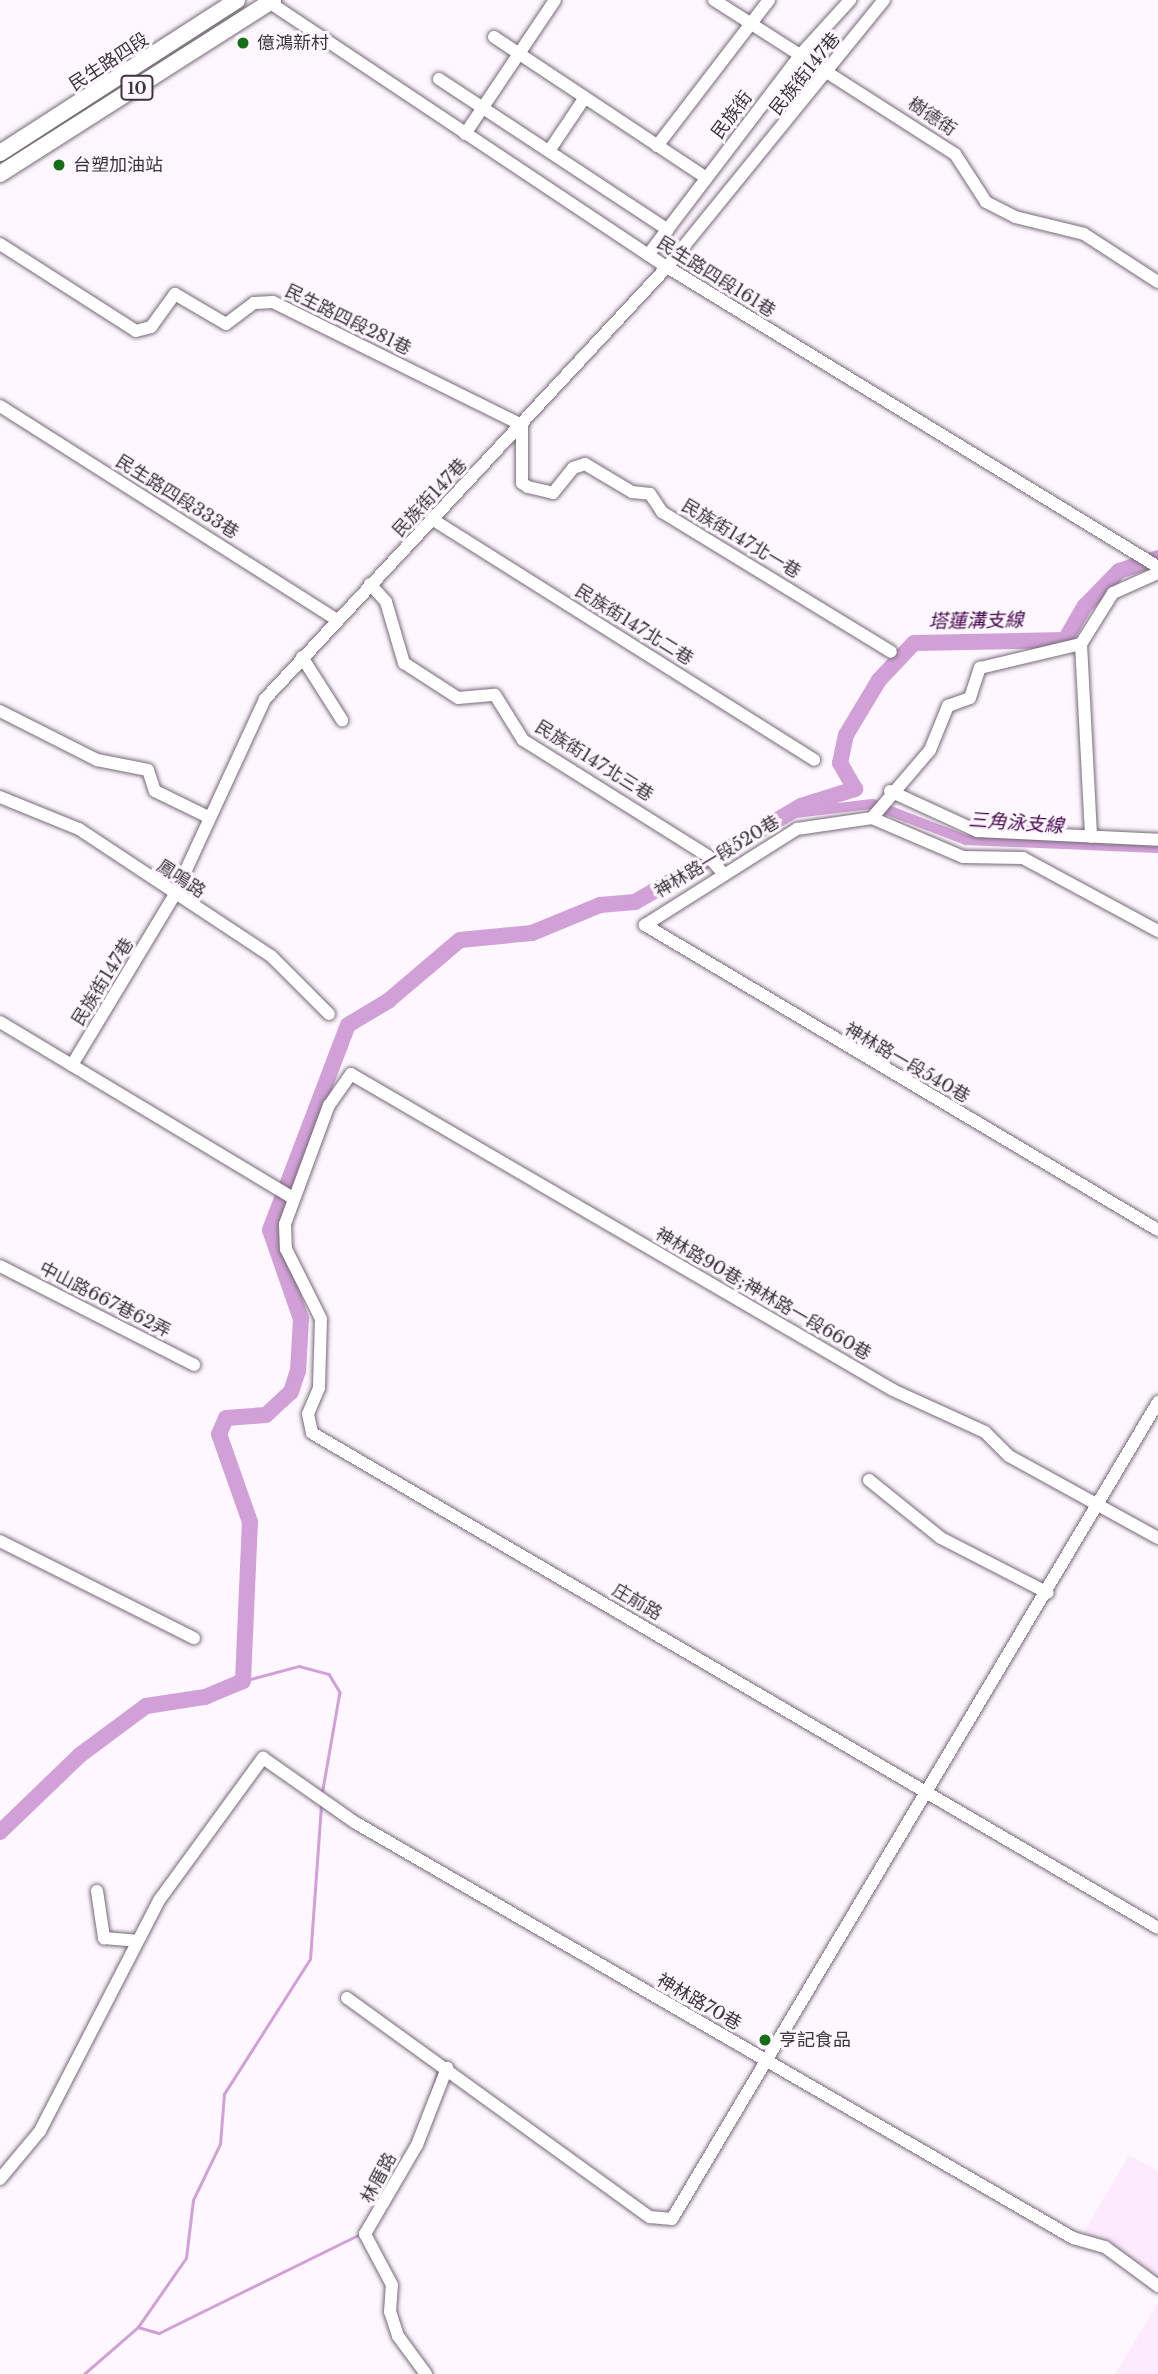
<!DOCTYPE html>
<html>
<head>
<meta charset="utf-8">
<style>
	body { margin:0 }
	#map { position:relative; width:1158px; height:2374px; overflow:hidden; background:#fef7ff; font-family:"Libre Baskerville","Noto Sans TC",serif }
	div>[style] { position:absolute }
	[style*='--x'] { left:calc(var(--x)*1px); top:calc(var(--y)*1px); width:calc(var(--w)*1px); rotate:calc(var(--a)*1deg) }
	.built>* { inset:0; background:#fcebfe }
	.stream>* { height:2.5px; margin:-1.25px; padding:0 1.25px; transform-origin:1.25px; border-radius:1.25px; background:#d1a0d7 }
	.canal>* { height:10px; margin:-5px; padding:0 5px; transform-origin:5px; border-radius:5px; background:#d1a0d7 }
	.river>* { height:16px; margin:-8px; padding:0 8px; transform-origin:8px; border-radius:8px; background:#d1a0d7 }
	.roads { filter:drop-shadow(0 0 2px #746a75) drop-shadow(0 0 2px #746a75) }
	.minor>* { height:12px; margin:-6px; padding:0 6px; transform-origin:6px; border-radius:6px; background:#fff }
	.major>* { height:16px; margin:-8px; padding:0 8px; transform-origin:8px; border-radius:8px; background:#fff }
	.dots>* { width:19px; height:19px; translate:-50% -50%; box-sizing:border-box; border:4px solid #fef7ff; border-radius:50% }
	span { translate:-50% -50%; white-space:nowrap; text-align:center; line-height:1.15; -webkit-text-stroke:6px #fef7ff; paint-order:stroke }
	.shield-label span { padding:2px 5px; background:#fef7ff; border:2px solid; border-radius:5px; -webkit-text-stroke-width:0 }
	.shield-label { font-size:16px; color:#3a353a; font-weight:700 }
	.poi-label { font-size:18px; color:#3a353a }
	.left { translate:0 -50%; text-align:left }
	.street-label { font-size:18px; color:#3a353a }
	.water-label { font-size:19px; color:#44074c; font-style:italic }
</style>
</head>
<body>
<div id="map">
	<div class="built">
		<i style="clip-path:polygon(1129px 2155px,1158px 2171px,1158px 2293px,1126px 2271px,1119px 2250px,1082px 2235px)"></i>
		<i style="clip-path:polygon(1158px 2303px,1158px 2374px,1115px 2374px)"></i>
	</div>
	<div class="stream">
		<i style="--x:243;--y:1681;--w:58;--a:-15"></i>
		<i style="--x:299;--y:1666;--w:31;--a:15"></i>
		<i style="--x:329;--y:1674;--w:21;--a:59"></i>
		<i style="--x:340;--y:1692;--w:105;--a:99.9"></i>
		<i style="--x:430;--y:2097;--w:27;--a:-73"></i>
		<i style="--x:138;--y:2327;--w:22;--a:16"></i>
		<i style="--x:159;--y:2333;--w:226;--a:-26.2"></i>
		<i style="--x:84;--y:2374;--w:72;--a:-41"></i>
		<i style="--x:138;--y:2327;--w:84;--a:-55.2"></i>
		<i style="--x:186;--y:2258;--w:58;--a:-83.1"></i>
		<i style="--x:193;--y:2200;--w:62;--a:-64.3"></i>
		<i style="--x:220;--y:2144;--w:50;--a:-85.4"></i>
		<i style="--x:224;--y:2094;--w:160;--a:-57.5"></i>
		<i style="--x:310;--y:1959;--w:154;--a:-85.9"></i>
	</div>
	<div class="canal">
		<i style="--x:795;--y:813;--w:78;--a:-6.7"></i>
		<i style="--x:872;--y:804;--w:101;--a:21"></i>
		<i style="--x:966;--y:840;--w:192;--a:2.4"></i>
	</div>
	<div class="river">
		<i style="--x:0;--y:1832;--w:111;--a:-43.9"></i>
		<i style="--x:80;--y:1755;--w:82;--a:-36.6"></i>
		<i style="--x:146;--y:1706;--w:60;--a:-8.7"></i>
		<i style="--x:205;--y:1697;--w:41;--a:-22.8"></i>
		<i style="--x:243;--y:1681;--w:159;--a:-87.5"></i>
		<i style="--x:250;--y:1522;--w:93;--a:-109.4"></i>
		<i style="--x:219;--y:1434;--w:17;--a:-66"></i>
		<i style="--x:226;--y:1418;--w:40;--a:-4.3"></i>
		<i style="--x:266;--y:1415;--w:34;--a:-43"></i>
		<i style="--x:291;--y:1392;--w:22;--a:-72"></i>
		<i style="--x:298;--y:1371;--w:52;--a:-86.7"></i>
		<i style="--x:301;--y:1319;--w:94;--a:-109.2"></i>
		<i style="--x:270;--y:1230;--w:219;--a:-69.2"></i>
		<i style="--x:348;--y:1025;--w:47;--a:-31"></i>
		<i style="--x:388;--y:1001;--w:94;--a:-40.3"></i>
		<i style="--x:460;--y:940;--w:72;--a:-5.6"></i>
		<i style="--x:532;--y:933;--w:74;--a:-22.4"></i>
		<i style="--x:600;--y:905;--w:35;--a:-5"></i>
		<i style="--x:635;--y:902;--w:192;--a:-30"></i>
		<i style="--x:801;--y:806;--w:57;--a:-17.5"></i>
		<i style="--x:855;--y:789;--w:30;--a:-120"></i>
		<i style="--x:840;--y:763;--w:29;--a:-78"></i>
		<i style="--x:846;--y:735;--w:64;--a:-59"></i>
		<i style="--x:879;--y:680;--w:51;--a:-46.6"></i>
		<i style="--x:914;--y:643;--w:151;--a:-1.1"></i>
		<i style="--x:1065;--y:640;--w:39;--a:-60"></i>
		<i style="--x:1085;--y:606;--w:49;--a:-45.8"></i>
		<i style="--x:1119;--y:571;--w:41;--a:-18.4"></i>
	</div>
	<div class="roads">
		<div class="minor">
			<i style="--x:266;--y:0;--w:482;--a:33.7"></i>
			<i style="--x:667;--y:267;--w:575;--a:31.42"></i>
			<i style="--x:714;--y:0;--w:286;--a:32.6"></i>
			<i style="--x:955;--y:154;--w:57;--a:57.1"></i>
			<i style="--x:986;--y:202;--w:33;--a:27"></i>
			<i style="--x:1015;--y:217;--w:71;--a:13.8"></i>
			<i style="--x:1084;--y:234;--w:88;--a:33"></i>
			<i style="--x:494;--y:37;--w:255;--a:33.6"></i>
			<i style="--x:439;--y:79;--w:274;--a:33.4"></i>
			<i style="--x:465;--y:134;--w:161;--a:-56.1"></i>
			<i style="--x:657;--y:146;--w:184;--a:-52.5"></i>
			<i style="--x:549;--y:151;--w:63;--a:-56.1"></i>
			<i style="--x:0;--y:244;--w:161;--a:32.6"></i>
			<i style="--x:136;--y:331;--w:16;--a:-15"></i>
			<i style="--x:151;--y:327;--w:41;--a:-54"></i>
			<i style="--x:175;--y:294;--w:59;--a:30.5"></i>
			<i style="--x:226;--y:324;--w:35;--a:-37"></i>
			<i style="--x:254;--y:303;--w:19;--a:-3"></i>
			<i style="--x:273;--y:302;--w:278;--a:26.3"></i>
			<i style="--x:522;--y:425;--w:58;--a:90"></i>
			<i style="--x:522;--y:483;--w:7;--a:34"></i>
			<i style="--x:528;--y:487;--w:26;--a:13"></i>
			<i style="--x:553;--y:493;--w:32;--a:-51"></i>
			<i style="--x:573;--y:468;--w:13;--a:-18"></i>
			<i style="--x:585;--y:464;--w:55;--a:30.8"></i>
			<i style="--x:632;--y:492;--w:18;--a:6"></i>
			<i style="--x:650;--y:494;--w:22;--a:56"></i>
			<i style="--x:662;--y:512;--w:268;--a:31.4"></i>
			<i style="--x:648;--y:255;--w:254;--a:-52.7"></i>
			<i style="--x:802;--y:53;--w:72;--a:-47.8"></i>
			<i style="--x:0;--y:406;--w:398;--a:32.4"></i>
			<i style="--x:435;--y:521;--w:448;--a:32.2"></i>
			<i style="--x:370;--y:584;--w:24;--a:48"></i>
			<i style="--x:386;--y:602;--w:64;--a:73.6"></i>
			<i style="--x:404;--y:663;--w:64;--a:32.9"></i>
			<i style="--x:458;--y:698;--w:37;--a:-5"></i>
			<i style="--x:495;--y:695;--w:53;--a:58.1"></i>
			<i style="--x:523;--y:740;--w:218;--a:32.1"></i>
			<i style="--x:708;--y:856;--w:23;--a:49"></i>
			<i style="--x:1081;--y:644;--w:193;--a:87"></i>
			<i style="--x:302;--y:657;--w:75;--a:57.6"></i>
			<i style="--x:0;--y:711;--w:109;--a:26.8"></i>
			<i style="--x:97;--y:760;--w:52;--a:11.1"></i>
			<i style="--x:148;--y:770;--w:22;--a:72"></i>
			<i style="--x:155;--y:791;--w:59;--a:26.1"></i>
			<i style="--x:890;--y:791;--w:96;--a:24.7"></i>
			<i style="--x:977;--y:831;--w:181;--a:2.8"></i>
			<i style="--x:0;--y:797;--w:85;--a:22.1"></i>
			<i style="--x:79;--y:829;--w:230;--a:33.5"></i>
			<i style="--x:271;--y:956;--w:82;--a:45"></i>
			<i style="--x:872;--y:818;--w:89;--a:-49.5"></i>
			<i style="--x:930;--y:750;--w:48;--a:-67.8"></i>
			<i style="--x:948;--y:706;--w:23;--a:-20"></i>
			<i style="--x:970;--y:698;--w:32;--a:-72"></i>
			<i style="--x:980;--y:668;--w:104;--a:-13.4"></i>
			<i style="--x:1081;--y:644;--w:60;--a:-57.9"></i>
			<i style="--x:1113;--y:593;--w:49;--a:-24"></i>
			<i style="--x:1158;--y:931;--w:153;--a:-151.6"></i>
			<i style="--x:1023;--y:858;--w:60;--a:-179"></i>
			<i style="--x:963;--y:857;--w:99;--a:-156.8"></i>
			<i style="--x:872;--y:818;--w:76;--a:171.7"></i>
			<i style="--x:797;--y:829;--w:180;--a:147.7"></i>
			<i style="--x:645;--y:925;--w:597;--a:30.73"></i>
			<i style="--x:0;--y:1022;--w:343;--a:31"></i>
			<i style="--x:72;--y:1065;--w:197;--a:-58.9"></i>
			<i style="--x:174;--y:896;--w:217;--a:-65.2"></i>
			<i style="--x:265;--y:699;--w:590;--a:-47.06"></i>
			<i style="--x:667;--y:267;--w:344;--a:-50.9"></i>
			<i style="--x:0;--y:1266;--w:218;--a:27"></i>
			<i style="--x:869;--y:1480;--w:92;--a:38.9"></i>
			<i style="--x:941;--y:1538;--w:120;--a:27.2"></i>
			<i style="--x:1158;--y:1538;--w:170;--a:-151.2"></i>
			<i style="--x:1009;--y:1456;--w:34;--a:-135"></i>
			<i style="--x:985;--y:1432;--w:101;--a:-155.5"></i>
			<i style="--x:893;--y:1390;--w:627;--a:-149.76"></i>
			<i style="--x:351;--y:1074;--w:38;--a:125"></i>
			<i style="--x:329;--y:1105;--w:127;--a:110.3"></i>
			<i style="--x:285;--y:1224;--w:25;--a:88"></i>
			<i style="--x:286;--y:1249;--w:78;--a:63.4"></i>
			<i style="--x:321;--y:1319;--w:69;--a:91.7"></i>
			<i style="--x:319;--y:1388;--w:28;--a:113"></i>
			<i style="--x:308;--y:1414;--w:19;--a:78"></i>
			<i style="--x:312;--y:1433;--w:980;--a:30.33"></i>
			<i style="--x:0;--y:1541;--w:217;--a:26.6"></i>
			<i style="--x:97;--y:1891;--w:48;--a:81.5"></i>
			<i style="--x:104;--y:1938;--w:32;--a:5"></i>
			<i style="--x:347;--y:1998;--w:374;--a:35.9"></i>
			<i style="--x:650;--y:2217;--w:22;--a:5"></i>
			<i style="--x:672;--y:2219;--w:951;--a:-59.25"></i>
			<i style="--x:0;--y:2179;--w:62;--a:-50.2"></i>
			<i style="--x:40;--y:2131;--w:261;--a:-62.7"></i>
			<i style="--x:160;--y:1899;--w:175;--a:-53.9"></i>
			<i style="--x:263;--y:1758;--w:113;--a:35"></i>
			<i style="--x:356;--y:1823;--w:828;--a:30.06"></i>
			<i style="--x:1073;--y:2238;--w:33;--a:16"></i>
			<i style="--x:1105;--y:2247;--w:66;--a:36.3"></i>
			<i style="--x:426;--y:2374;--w:47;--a:-126.4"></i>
			<i style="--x:398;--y:2336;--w:25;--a:-108"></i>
			<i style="--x:390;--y:2312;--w:27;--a:-86"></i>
			<i style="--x:392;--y:2285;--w:58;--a:-117.9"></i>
			<i style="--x:365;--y:2234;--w:103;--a:-59.7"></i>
			<i style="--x:417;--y:2145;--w:83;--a:-68.7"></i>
		</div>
		<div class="major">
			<i style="--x:0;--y:153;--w:282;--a:-32.8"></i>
			<i style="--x:0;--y:174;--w:324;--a:-32.5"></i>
		</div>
	</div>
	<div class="dots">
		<i style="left:243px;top:43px;background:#166e17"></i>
		<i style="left:59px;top:165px;background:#166e17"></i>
		<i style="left:765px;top:2040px;background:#166e17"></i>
	</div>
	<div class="shield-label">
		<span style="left:137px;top:88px">10</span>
	</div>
	<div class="poi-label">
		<span class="left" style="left:257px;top:43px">億鴻新村</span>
		<span class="left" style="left:73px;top:165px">台塑加油站</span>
		<span class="left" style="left:779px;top:2040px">亨記食品</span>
	</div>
	<div class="street-label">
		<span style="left:109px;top:62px;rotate:-33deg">民生路四段</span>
		<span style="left:805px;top:74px;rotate:-51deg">民族街147巷</span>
		<span style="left:732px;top:115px;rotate:-53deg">民族街</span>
		<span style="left:932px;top:117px;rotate:34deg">樹德街</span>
		<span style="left:716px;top:277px;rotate:32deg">民生路四段161巷</span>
		<span style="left:348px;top:320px;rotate:26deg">民生路四段281巷</span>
		<span style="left:177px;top:497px;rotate:32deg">民生路四段333巷</span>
		<span style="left:430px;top:498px;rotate:-47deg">民族街147巷</span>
		<span style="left:741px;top:539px;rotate:31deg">民族街147北一巷</span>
		<span style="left:634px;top:625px;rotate:32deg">民族街147北二巷</span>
		<span style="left:594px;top:761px;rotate:32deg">民族街147北三巷</span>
		<span style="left:717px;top:857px;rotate:-31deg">神林路一段520巷</span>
		<span style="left:181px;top:879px;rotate:33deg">鳳鳴路</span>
		<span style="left:103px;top:982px;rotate:-58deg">民族街147巷</span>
		<span style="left:907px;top:1063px;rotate:30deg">神林路一段540巷</span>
		<span style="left:763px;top:1294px;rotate:30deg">神林路90巷;神林路一段660巷</span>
		<span style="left:105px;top:1300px;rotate:27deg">中山路667巷62弄</span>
		<span style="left:637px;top:1602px;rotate:30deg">庄前路</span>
		<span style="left:699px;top:2002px;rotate:30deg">神林路70巷</span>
		<span style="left:379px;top:2178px;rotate:-62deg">林厝路</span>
	</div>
	<div class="water-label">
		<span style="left:976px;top:621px;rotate:-1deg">塔蓮溝支線</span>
		<span style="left:1016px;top:823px;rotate:4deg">三角泳支線</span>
	</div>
</div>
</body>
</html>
